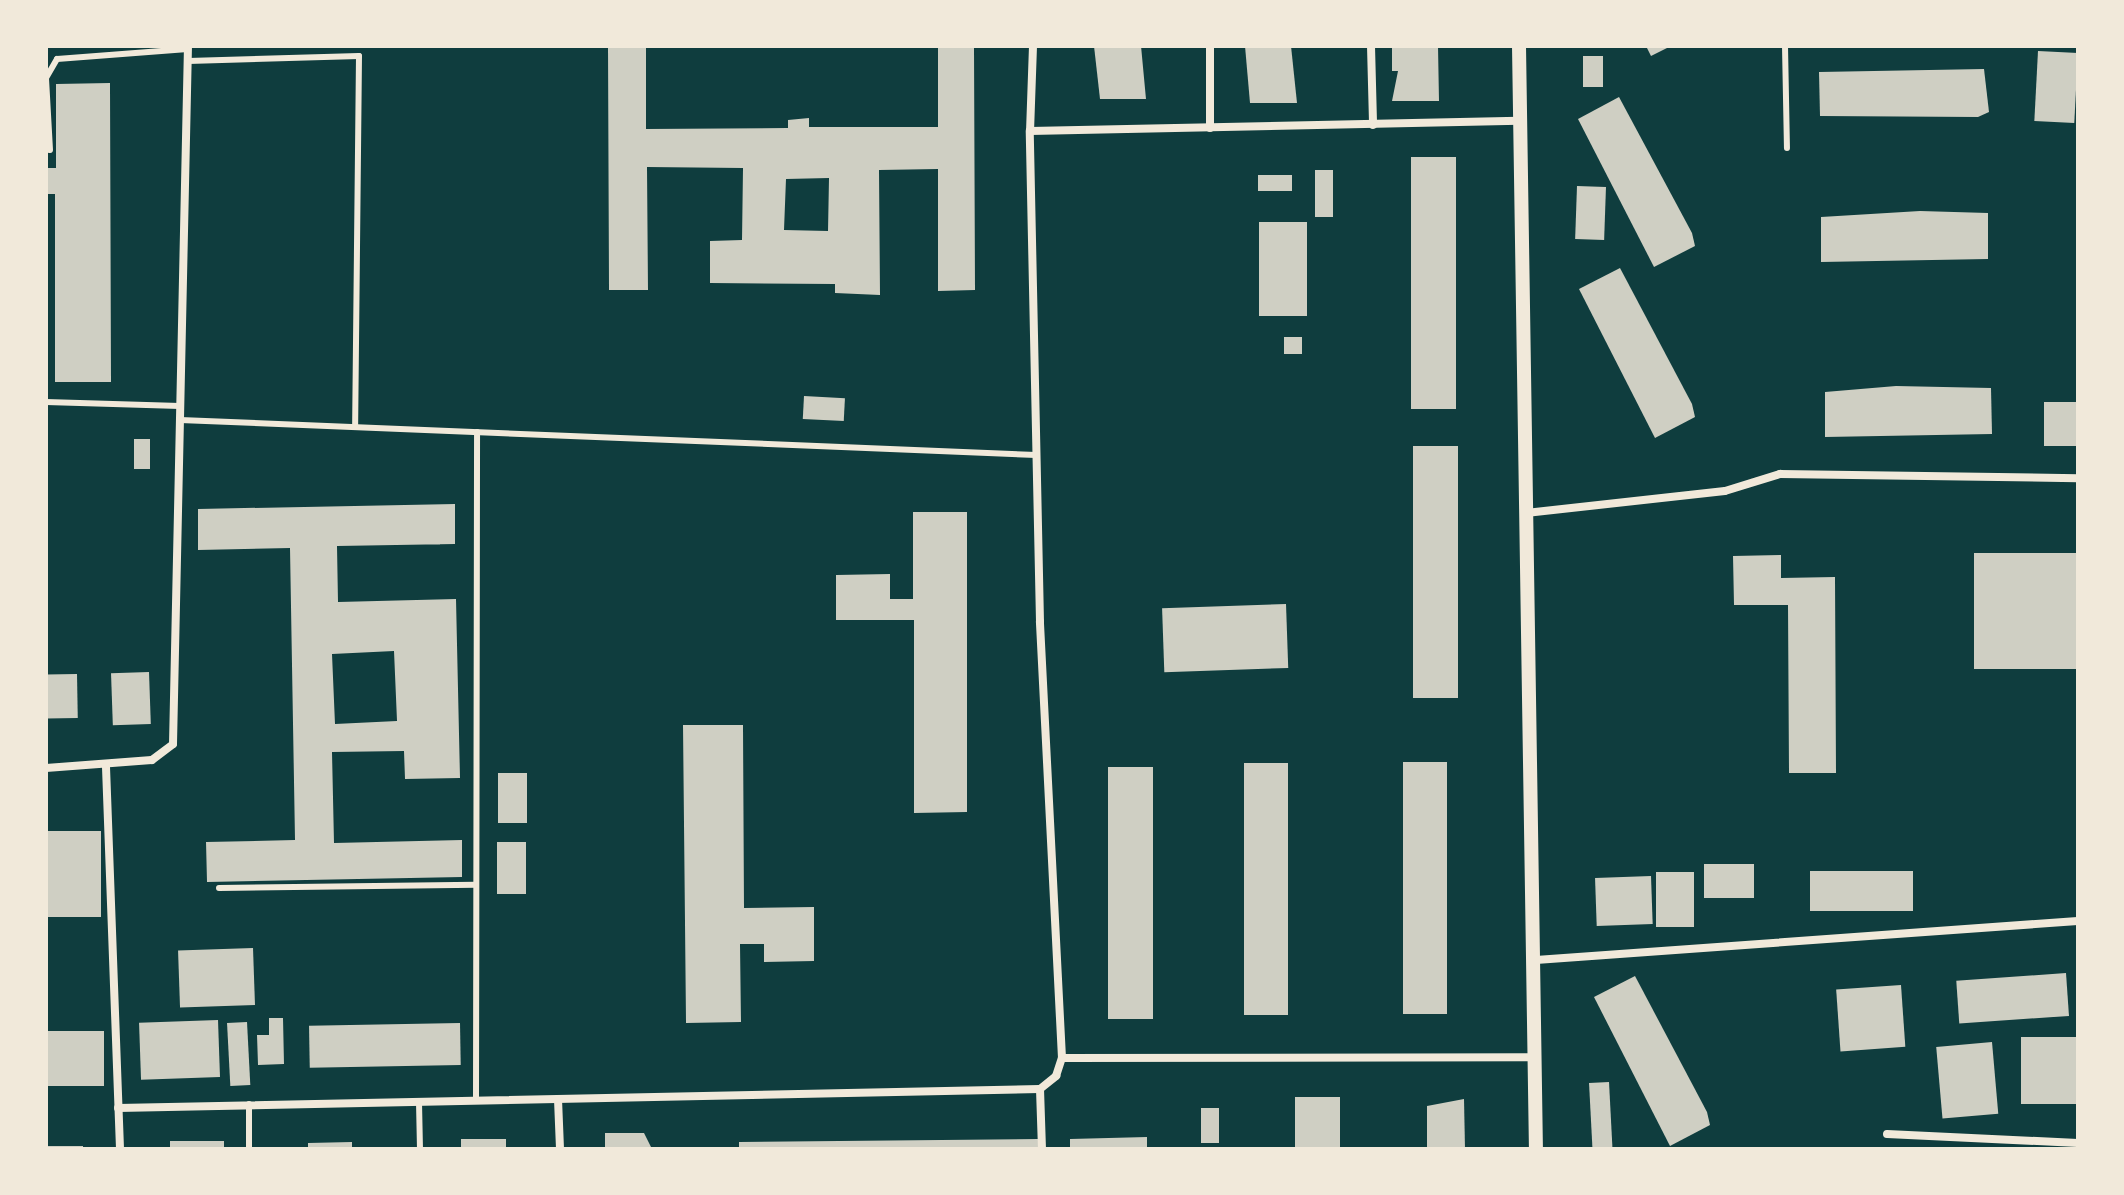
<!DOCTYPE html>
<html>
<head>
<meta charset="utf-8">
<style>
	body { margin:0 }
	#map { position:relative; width:2124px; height:1195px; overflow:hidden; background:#0f3d3e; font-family:"Open Sans",sans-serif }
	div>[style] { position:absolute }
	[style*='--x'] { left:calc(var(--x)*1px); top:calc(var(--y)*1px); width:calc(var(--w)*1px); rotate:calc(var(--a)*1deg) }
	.building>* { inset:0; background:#cfcfc3; transform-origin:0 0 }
	.service>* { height:6px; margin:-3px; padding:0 3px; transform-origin:3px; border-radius:3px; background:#f1e9da }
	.minor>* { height:8px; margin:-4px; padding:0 4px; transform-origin:4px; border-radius:4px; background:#f1e9da }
	.tertiary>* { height:14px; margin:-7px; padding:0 7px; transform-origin:7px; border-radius:7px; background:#f1e9da }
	span { translate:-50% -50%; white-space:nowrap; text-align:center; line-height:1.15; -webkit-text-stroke:7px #f1e9da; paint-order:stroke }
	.frame { position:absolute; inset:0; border:48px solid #f1e9da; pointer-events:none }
</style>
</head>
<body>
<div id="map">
	<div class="building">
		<i style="clip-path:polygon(evenodd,608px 46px,646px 46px,646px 129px,788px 128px,788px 120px,809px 118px,809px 127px,938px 127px,938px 46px,974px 46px,975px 290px,938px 291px,938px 169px,879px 170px,880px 295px,835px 293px,835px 284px,710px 283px,710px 241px,742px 240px,743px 168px,647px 167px,648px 290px,609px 290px,608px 46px,829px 178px,828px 231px,784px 230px,786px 179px,829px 178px)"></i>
		<i style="clip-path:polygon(1094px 46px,1141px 46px,1146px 99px,1100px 99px)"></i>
		<i style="clip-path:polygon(1245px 46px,1291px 46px,1297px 103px,1250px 103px)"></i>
		<i style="clip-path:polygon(1392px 46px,1438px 46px,1439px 101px,1392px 101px,1398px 71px,1392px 71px)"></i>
		<i style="clip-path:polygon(1646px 46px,1671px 46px,1651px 56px)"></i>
		<i style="left:2038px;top:51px;width:40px;height:70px;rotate:3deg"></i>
		<i style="left:1583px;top:56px;width:20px;height:31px"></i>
		<i style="clip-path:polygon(1984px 69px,1989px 112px,1978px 117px,1820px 116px,1819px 72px)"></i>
		<i style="clip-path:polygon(110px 83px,111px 382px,55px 382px,55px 194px,46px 194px,46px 168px,56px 168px,56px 84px)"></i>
		<i style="clip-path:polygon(1619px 97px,1692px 233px,1695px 246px,1654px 267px,1578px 119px)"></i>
		<i style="left:1456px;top:157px;width:252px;height:45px;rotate:90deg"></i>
		<i style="left:1315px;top:170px;width:18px;height:47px"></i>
		<i style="left:1258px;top:175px;width:34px;height:16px"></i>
		<i style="left:1577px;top:186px;width:29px;height:53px;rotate:2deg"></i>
		<i style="clip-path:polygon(1920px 211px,1988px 213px,1988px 259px,1821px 262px,1821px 217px)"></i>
		<i style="left:1259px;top:222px;width:48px;height:94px"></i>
		<i style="clip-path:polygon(1620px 268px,1692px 404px,1695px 417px,1655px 438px,1579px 289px)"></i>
		<i style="left:1284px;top:337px;width:18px;height:17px"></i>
		<i style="clip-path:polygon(1896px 386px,1991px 388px,1992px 434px,1825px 437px,1825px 392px)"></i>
		<i style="left:804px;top:396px;width:41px;height:23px;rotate:3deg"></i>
		<i style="left:2078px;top:402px;width:44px;height:34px;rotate:90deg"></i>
		<i style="left:134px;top:439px;width:16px;height:30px"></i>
		<i style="left:1458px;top:446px;width:252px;height:45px;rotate:90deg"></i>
		<i style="clip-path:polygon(evenodd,455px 504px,455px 544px,337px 546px,338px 602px,456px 599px,460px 778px,405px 779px,404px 751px,332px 752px,334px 843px,462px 840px,462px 877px,207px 882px,206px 842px,295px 840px,290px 548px,198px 550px,198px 509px,455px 504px,394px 651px,397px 721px,335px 724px,332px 654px,394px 651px)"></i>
		<i style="clip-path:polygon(913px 512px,967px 512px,967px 812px,914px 813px,914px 620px,836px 620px,836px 575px,890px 574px,890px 599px,913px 599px)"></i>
		<i style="left:2078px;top:553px;width:116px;height:104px;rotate:90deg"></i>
		<i style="clip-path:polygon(1781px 555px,1781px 578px,1835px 577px,1836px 773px,1789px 773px,1788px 605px,1734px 605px,1733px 556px)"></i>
		<i style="left:1286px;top:604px;width:64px;height:124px;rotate:88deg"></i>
		<i style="left:149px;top:672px;width:52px;height:38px;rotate:88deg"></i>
		<i style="left:77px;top:674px;width:44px;height:31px;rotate:89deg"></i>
		<i style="clip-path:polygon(683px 725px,743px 725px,744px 908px,814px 907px,814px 961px,764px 962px,764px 944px,740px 944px,741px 1022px,686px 1023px)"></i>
		<i style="left:1403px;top:762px;width:44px;height:252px"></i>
		<i style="left:1288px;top:763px;width:252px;height:44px;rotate:90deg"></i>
		<i style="left:1108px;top:767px;width:45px;height:252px"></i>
		<i style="left:498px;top:773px;width:29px;height:50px"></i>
		<i style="left:46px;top:831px;width:55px;height:86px"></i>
		<i style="left:497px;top:842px;width:29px;height:52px"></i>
		<i style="left:1704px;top:864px;width:50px;height:34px"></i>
		<i style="left:1810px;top:871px;width:103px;height:40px"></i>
		<i style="left:1656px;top:872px;width:38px;height:55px"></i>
		<i style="left:1651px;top:876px;width:48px;height:56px;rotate:88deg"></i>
		<i style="left:253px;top:948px;width:57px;height:75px;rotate:88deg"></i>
		<i style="left:2066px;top:973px;width:43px;height:110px;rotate:86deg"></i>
		<i style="clip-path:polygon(1635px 976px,1707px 1112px,1710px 1125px,1670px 1146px,1594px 997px)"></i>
		<i style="left:1901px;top:985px;width:62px;height:65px;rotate:86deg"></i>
		<i style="clip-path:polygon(269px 1018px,283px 1018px,284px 1064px,258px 1065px,257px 1035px,269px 1035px)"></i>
		<i style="left:218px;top:1020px;width:57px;height:79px;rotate:88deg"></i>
		<i style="left:247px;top:1022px;width:63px;height:20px;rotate:87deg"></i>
		<i style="left:460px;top:1023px;width:42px;height:151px;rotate:89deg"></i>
		<i style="left:46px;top:1031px;width:58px;height:55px"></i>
		<i style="left:2078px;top:1037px;width:67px;height:57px;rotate:90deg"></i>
		<i style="left:1992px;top:1042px;width:72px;height:56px;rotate:85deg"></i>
		<i style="left:1609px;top:1082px;width:67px;height:20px;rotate:87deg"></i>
		<i style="left:1295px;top:1097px;width:45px;height:52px"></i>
		<i style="clip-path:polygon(1464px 1099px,1465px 1149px,1427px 1149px,1427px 1106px)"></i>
		<i style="left:1201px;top:1108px;width:18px;height:35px"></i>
		<i style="clip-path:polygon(605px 1133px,644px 1133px,652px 1149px,605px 1149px)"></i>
		<i style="clip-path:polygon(1147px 1137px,1147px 1149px,1070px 1149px,1070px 1139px)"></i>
		<i style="left:461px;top:1139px;width:45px;height:10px"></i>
		<i style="clip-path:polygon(1038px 1139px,1038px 1149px,739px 1149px,739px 1142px)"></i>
		<i style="left:170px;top:1141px;width:54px;height:8px"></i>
		<i style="clip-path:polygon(352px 1142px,352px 1149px,308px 1149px,308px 1143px)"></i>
		<i style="left:46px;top:1146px;width:37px;height:3px"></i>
	</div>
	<div class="service">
		<i style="--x:1785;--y:46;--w:102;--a:88.9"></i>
		<i style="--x:188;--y:61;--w:171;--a:-1.7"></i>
		<i style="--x:359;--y:56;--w:371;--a:90.6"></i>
		<i style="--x:50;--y:150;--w:72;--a:-93.2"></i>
		<i style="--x:46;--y:78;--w:22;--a:-60"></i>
		<i style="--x:57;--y:59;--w:131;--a:-4.4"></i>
		<i style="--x:46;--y:402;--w:134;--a:1.7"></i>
		<i style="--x:180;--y:420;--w:857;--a:2.34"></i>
		<i style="--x:219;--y:888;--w:257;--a:-0.7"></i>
		<i style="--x:476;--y:1101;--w:669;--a:-89.91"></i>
		<i style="--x:419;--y:1102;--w:47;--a:88.8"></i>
		<i style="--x:249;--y:1149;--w:45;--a:-90"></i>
	</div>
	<div class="minor">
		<i style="--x:1033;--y:46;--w:85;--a:92"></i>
		<i style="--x:1030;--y:131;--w:489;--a:-1.2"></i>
		<i style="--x:1371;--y:46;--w:79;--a:88.5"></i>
		<i style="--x:1210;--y:128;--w:82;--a:-90"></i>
		<i style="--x:1526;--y:513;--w:200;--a:-6.3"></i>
		<i style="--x:1725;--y:491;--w:58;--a:-17.2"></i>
		<i style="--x:1780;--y:474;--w:298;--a:0.8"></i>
		<i style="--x:106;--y:767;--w:382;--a:87.9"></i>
		<i style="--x:46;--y:768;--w:106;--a:-4.3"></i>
		<i style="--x:152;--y:760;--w:26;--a:-37"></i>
		<i style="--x:173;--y:744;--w:698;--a:-88.77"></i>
		<i style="--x:1536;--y:960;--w:543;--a:-4.12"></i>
		<i style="--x:1062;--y:1058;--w:475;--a:-0.1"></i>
		<i style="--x:1040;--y:1089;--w:60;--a:88.1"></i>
		<i style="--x:558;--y:1099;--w:50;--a:87.7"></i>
		<i style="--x:118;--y:1108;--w:922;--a:-1.18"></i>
		<i style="--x:1040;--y:1089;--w:21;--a:-39"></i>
		<i style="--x:1056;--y:1076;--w:19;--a:-72"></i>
		<i style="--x:1062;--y:1058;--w:437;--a:-92.9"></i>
		<i style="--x:1040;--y:622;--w:491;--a:-91.2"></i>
		<i style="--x:1887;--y:1134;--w:191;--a:2.7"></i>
	</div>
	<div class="tertiary">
		<i style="--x:1519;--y:46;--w:1103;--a:89.12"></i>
	</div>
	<div class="frame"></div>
</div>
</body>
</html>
